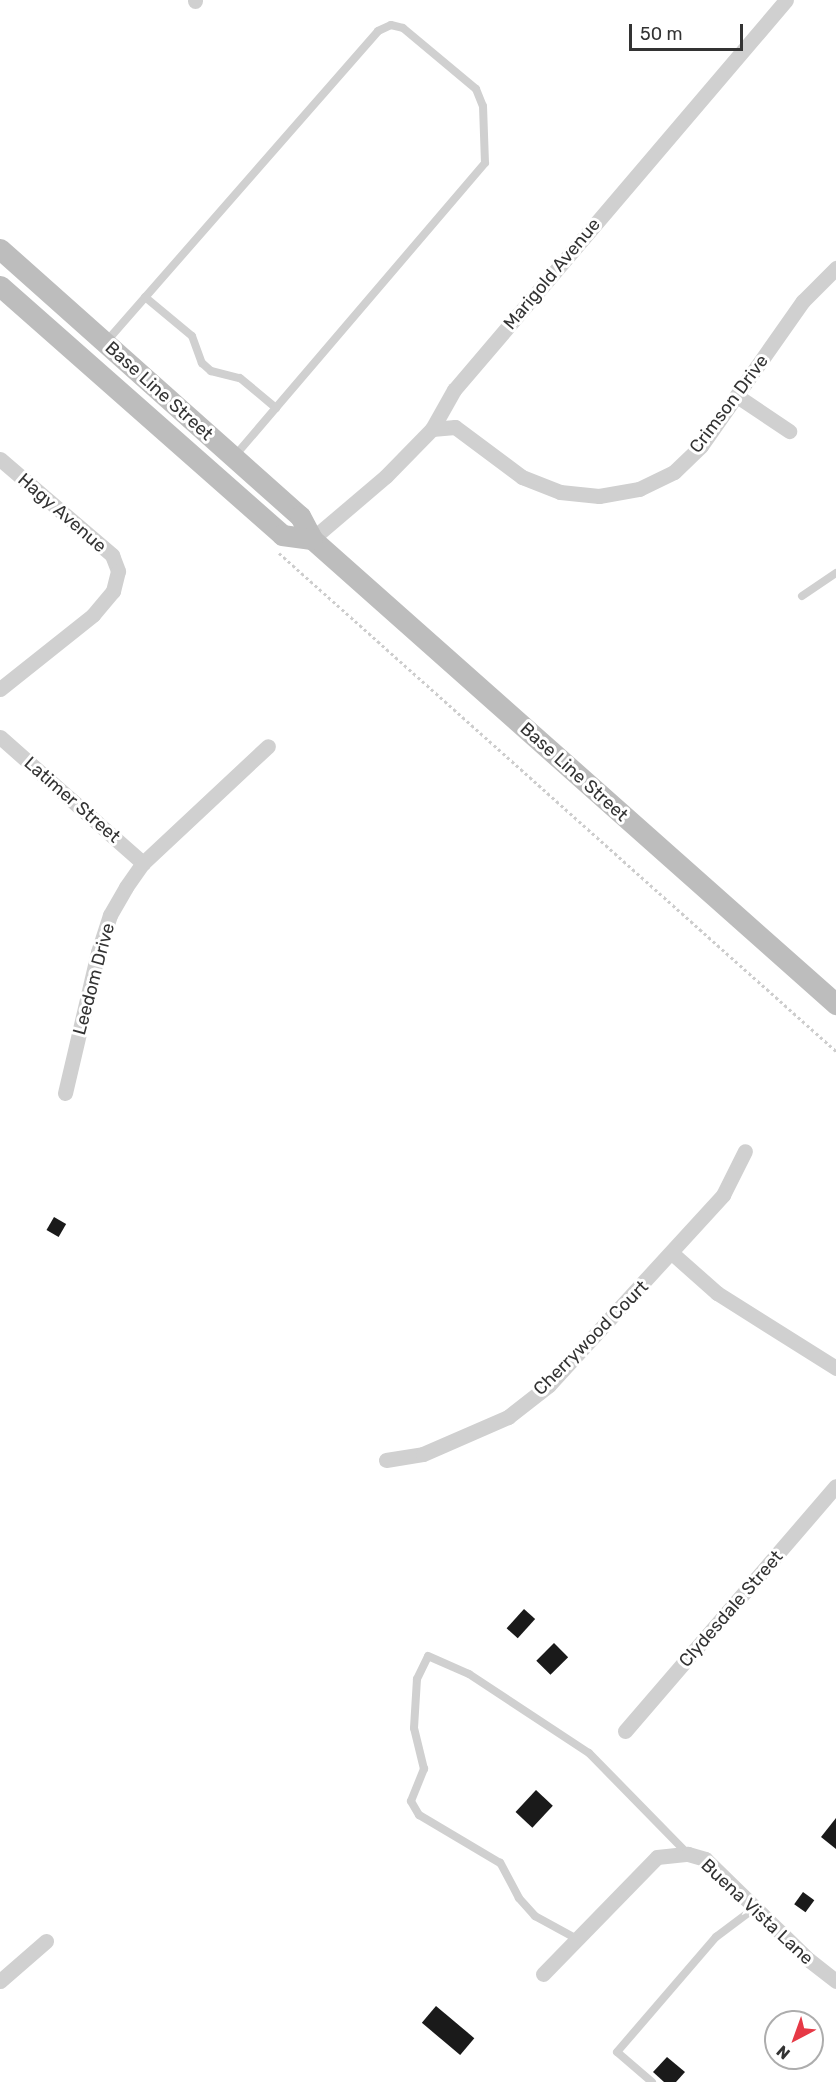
<!DOCTYPE html>
<html>
<head>
<meta charset="utf-8">
<style>
	body { margin:0 }
	#map { position:relative; width:836px; height:2082px; overflow:hidden; background:#fff; font-family:Rubik,sans-serif }
	div>[style] { position:absolute }
	[style*='--x'] { left:calc(var(--x)*1px); top:calc(var(--y)*1px); width:calc(var(--w)*1px); rotate:calc(var(--a)*1deg) }
	.building>* { inset:0; background:#1a1a1a; transform-origin:0 0 }
	.path>* { height:3px; margin-top:-1.5px; transform-origin:0; background:repeating-linear-gradient(90deg,#cdcdcd 0 3px,transparent 0 6px) }
	.lane>* { height:8px; margin:-4px; padding:0 4px; transform-origin:4px; border-radius:4px; background:#d0d0d0 }
	.street>* { height:15px; margin:-7.5px; padding:0 7.5px; transform-origin:7.5px; border-radius:7.5px; background:#d0d0d0 }
	.secondary>* { height:21px; margin:-10.5px; padding:0 10.5px; transform-origin:10.5px; border-radius:10.5px; background:#bdbdbd }
	span { translate:-50% -50%; white-space:nowrap; text-align:center; line-height:1.15; -webkit-text-stroke:6px #fff; paint-order:stroke }
	.street-label { font-size:18px; color:#333 }
	.north { position:absolute; left:764px; top:2010px; width:60px; height:60px; box-sizing:border-box; background:#fff; border:2px solid #adadad; border-radius:50%; rotate:221deg; font-size:16px; font-weight:700; line-height:24px; text-align:center; color:#333 }
	.north::after { content:''; display:block; margin:auto; width:21px; height:27px; background:#e63946; clip-path:polygon(50% 0,100% 100%,50% 72%,0 100%) }
	.scale { position:absolute; left:629px; top:24px; width:114px; height:27px; box-sizing:border-box; border:3px solid #333; border-top:0; padding-left:8px; font-size:18px; line-height:21px; white-space:nowrap; color:#333; -webkit-text-stroke:4px #fff; paint-order:stroke }
</style>
</head>
<body>
<div id="map">
	<div class="building">
		<i style="left:54px;top:1217px;width:14px;height:15px;rotate:30deg"></i>
		<i style="left:524px;top:1609px;width:15px;height:26px;rotate:42deg"></i>
		<i style="left:554px;top:1643px;width:20px;height:25px;rotate:45deg"></i>
		<i style="left:536px;top:1790px;width:23px;height:30px;rotate:43deg"></i>
		<i style="clip-path:polygon(836px 1818px,836px 1849px,821px 1837px)"></i>
		<i style="left:803px;top:1892px;width:14px;height:15px;rotate:36deg"></i>
		<i style="left:436px;top:2006px;width:50px;height:22px;rotate:40deg"></i>
		<i style="clip-path:polygon(667px 2057px,685px 2072px,676px 2082px,664px 2082px,653px 2072px)"></i>
	</div>
	<div class="path">
		<i style="--x:279;--y:553;--w:747;--a:41.8"></i>
	</div>
	<div class="lane">
		<i style="--x:145;--y:297;--w:61;--a:39.7"></i>
		<i style="--x:192;--y:336;--w:29;--a:70"></i>
		<i style="--x:202;--y:363;--w:12;--a:42"></i>
		<i style="--x:211;--y:371;--w:30;--a:14"></i>
		<i style="--x:240;--y:378;--w:47;--a:39.8"></i>
		<i style="--x:106;--y:342;--w:413;--a:-48.8"></i>
		<i style="--x:378;--y:31;--w:14;--a:-25"></i>
		<i style="--x:391;--y:25;--w:12;--a:14"></i>
		<i style="--x:403;--y:28;--w:95;--a:39.9"></i>
		<i style="--x:476;--y:89;--w:18;--a:68"></i>
		<i style="--x:483;--y:106;--w:57;--a:88"></i>
		<i style="--x:485;--y:163;--w:385;--a:130.5"></i>
		<i style="--x:802;--y:596;--w:41;--a:-34.1"></i>
		<i style="--x:577;--y:1939;--w:48;--a:-151.3"></i>
		<i style="--x:535;--y:1916;--w:24;--a:-132"></i>
		<i style="--x:519;--y:1898;--w:40;--a:-118"></i>
		<i style="--x:500;--y:1863;--w:94;--a:-149.3"></i>
		<i style="--x:419;--y:1815;--w:16;--a:-120"></i>
		<i style="--x:411;--y:1801;--w:35;--a:-68"></i>
		<i style="--x:424;--y:1769;--w:42;--a:-103.7"></i>
		<i style="--x:414;--y:1728;--w:49;--a:-86.5"></i>
		<i style="--x:417;--y:1679;--w:25;--a:-64"></i>
		<i style="--x:428;--y:1656;--w:45;--a:23.7"></i>
		<i style="--x:469;--y:1674;--w:144;--a:33.4"></i>
		<i style="--x:589;--y:1753;--w:141;--a:45.6"></i>
		<i style="--x:652;--y:2082;--w:46;--a:-139.4"></i>
		<i style="--x:617;--y:2052;--w:152;--a:-49.3"></i>
		<i style="--x:716;--y:1937;--w:50;--a:-36.9"></i>
	</div>
	<div class="street">
		<i style="--x:195;--y:1;--w:1;--a:-90"></i>
		<i style="--x:737;--y:396;--w:63;--a:33.9"></i>
		<i style="--x:432;--y:429;--w:23;--a:-5"></i>
		<i style="--x:455;--y:427;--w:84;--a:36.7"></i>
		<i style="--x:522;--y:477;--w:41;--a:21.5"></i>
		<i style="--x:560;--y:492;--w:39;--a:6"></i>
		<i style="--x:599;--y:496;--w:41;--a:-9.9"></i>
		<i style="--x:639;--y:489;--w:39;--a:-26"></i>
		<i style="--x:674;--y:472;--w:37;--a:-44"></i>
		<i style="--x:701;--y:446;--w:177;--a:-54.9"></i>
		<i style="--x:803;--y:301;--w:47;--a:-45"></i>
		<i style="--x:0;--y:459;--w:148;--a:40.6"></i>
		<i style="--x:112;--y:555;--w:17;--a:69"></i>
		<i style="--x:118;--y:571;--w:21;--a:104"></i>
		<i style="--x:113;--y:591;--w:31;--a:130"></i>
		<i style="--x:93;--y:615;--w:119;--a:141.5"></i>
		<i style="--x:312;--y:539;--w:97;--a:-40.4"></i>
		<i style="--x:386;--y:476;--w:66;--a:-45.6"></i>
		<i style="--x:432;--y:429;--w:45;--a:-60.6"></i>
		<i style="--x:454;--y:390;--w:512;--a:-49.59"></i>
		<i style="--x:0;--y:737;--w:191;--a:41.4"></i>
		<i style="--x:65;--y:1093;--w:145;--a:-76.8"></i>
		<i style="--x:98;--y:952;--w:39;--a:-72"></i>
		<i style="--x:110;--y:915;--w:32;--a:-60"></i>
		<i style="--x:126;--y:887;--w:29;--a:-55"></i>
		<i style="--x:143;--y:863;--w:171;--a:-43.1"></i>
		<i style="--x:673;--y:1254;--w:59;--a:41.6"></i>
		<i style="--x:717;--y:1293;--w:141;--a:32.2"></i>
		<i style="--x:386;--y:1460;--w:37;--a:-9"></i>
		<i style="--x:423;--y:1454;--w:93;--a:-23.5"></i>
		<i style="--x:508;--y:1417;--w:52;--a:-38"></i>
		<i style="--x:549;--y:1385;--w:258;--a:-47.5"></i>
		<i style="--x:723;--y:1195;--w:49;--a:-63.4"></i>
		<i style="--x:625;--y:1731;--w:323;--a:-49.3"></i>
		<i style="--x:543;--y:1974;--w:163;--a:-45.7"></i>
		<i style="--x:657;--y:1857;--w:31;--a:-6"></i>
		<i style="--x:688;--y:1854;--w:18;--a:16"></i>
		<i style="--x:705;--y:1859;--w:145;--a:44.2"></i>
		<i style="--x:809;--y:1960;--w:34;--a:38"></i>
		<i style="--x:0;--y:1981;--w:61;--a:-41"></i>
	</div>
	<div class="secondary">
		<i style="--x:0;--y:249;--w:402;--a:41.7"></i>
		<i style="--x:300;--y:516;--w:26;--a:62"></i>
		<i style="--x:312;--y:539;--w:701;--a:41.59"></i>
		<i style="--x:0;--y:286;--w:376;--a:41.4"></i>
		<i style="--x:282;--y:535;--w:30;--a:8"></i>
	</div>
	<div class="street-label">
		<span style="left:552px;top:274px;rotate:-50deg">Marigold Avenue</span>
		<span style="left:159px;top:391px;rotate:42deg">Base Line Street</span>
		<span style="left:729px;top:404px;rotate:-53deg">Crimson Drive</span>
		<span style="left:62px;top:513px;rotate:41deg">Hagy Avenue</span>
		<span style="left:574px;top:772px;rotate:42deg">Base Line Street</span>
		<span style="left:72px;top:800px;rotate:41deg">Latimer Street</span>
		<span style="left:94px;top:979px;rotate:-75deg">Leedom Drive</span>
		<span style="left:591px;top:1338px;rotate:-45deg">Cherrywood Court</span>
		<span style="left:731px;top:1609px;rotate:-49deg">Clydesdale Street</span>
		<span style="left:757px;top:1912px;rotate:43deg">Buena Vista Lane</span>
	</div>
	<div class="north">N</div>
	<div class="scale">50 m</div>
</div>
</body>
</html>
